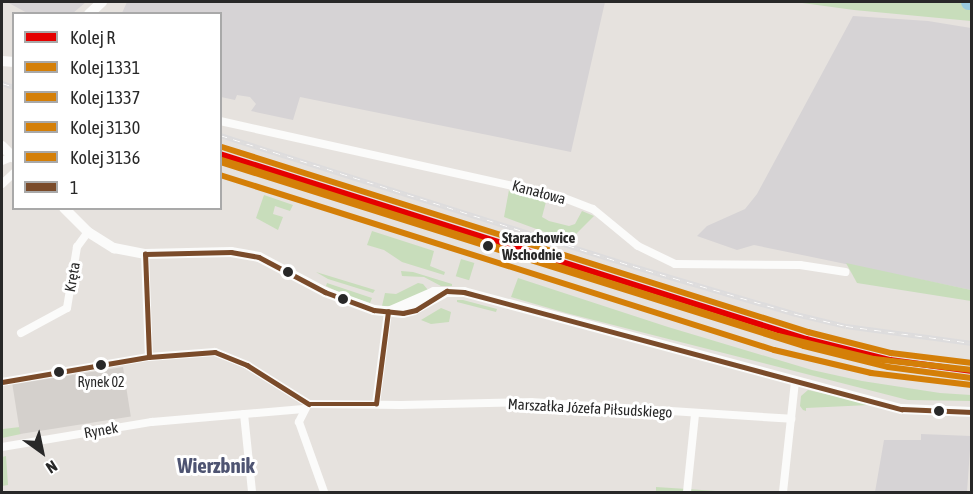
<!DOCTYPE html>
<html>
<head>
<meta charset="utf-8">
<style>
	body { margin:0 }
	#map { position:relative; width:973px; height:494px; overflow:hidden; background:#e6e2de; font-family:"Asap Condensed",sans-serif }
	div>[style] { position:absolute }
	[style*='--x'] { left:calc(var(--x)*1px); top:calc(var(--y)*1px); width:calc(var(--w)*1px); rotate:calc(var(--a)*1deg) }
	.industrial>* { inset:0; background:#d6d3d5 }
	.green>* { inset:0; background:#c8ddbb; transform-origin:0 0 }
	.plaza>* { inset:0; background:#d4d0cc; transform-origin:0 0 }
	.river>* { height:15px; margin:-7.5px; padding:0 7.5px; transform-origin:7.5px; border-radius:7.5px; background:#9acbde }
	.minor>* { height:8px; margin:-4px; padding:0 4px; transform-origin:4px; border-radius:4px; background:#fbfbfa }
	.tertiary>* { height:10px; margin:-5px; padding:0 5px; transform-origin:5px; border-radius:5px; background:#fbfbfa }
	.rail>* { height:4.5px; margin-top:-2.25px; transform-origin:0; background:repeating-linear-gradient(90deg,#fff 0 7px,#dddcdd 0 14px); box-sizing:border-box; border-block:2px solid #dddcdd }
	.bus-1>* { height:4.5px; margin:-2.25px; padding:0 2.25px; transform-origin:2.25px; border-radius:2.25px; background:#7a4b2a }
	.rail-1>* { height:6px; margin:-3px; padding:0 3px; transform-origin:3px; border-radius:3px; background:#e50000 }
	.rail-2>* { height:6px; margin:-3px; padding:0 3px; transform-origin:3px; border-radius:3px; background:#d47f08 }
	.rail-3>* { height:6px; margin:-3px; padding:0 3px; transform-origin:3px; border-radius:3px; background:#d47f08 }
	.rail-4>* { height:6px; margin:-3px; padding:0 3px; transform-origin:3px; border-radius:3px; background:#d47f08 }
	.rail-5>* { height:6px; margin:-3px; padding:0 3px; transform-origin:3px; border-radius:3px; background:#d47f08 }
	.dots>* { width:16px; height:16px; translate:-50% -50%; box-sizing:border-box; border:3px solid #fff; border-radius:50% }
	span { translate:-50% -50%; white-space:nowrap; text-align:center; line-height:1.15; -webkit-text-stroke:6px #fff; paint-order:stroke }
	.bus-label { font-size:14px; color:#282828 }
	.street-label { font-size:15px; color:#282828 }
	.stop-label { font-size:15px; color:#282828; font-weight:700 }
	.left { translate:0 -50%; text-align:left }
	.district-label { font-size:21px; color:#4e5472; font-weight:700 }
	.frame { position:absolute; inset:0; border:3px solid #282828; pointer-events:none }
	.legend { position:absolute; left:12px; top:12px; width:210px; height:198px; box-sizing:border-box; background:#fff; border:2px solid #a9a9a9; margin:0; padding:8px 10px; list-style:none; font-size:18px; color:#282828 }
	.legend li { display:flex; align-items:center; gap:12px; height:30px }
	.legend b { width:30px; border:2px solid #a9a9a9 }
	.north { position:absolute; left:12px; top:422px; width:60px; height:60px; -webkit-text-stroke:4px #fff; paint-order:stroke; rotate:147deg; font-size:16px; font-weight:700; line-height:24px; text-align:center; color:#282828 }
	.north::after { content:''; display:block; margin:auto; width:21px; height:27px; background:#282828; clip-path:polygon(50% 0,100% 100%,50% 72%,0 100%) }
</style>
</head>
<body>
<div id="map">
	<div class="industrial">
		<i style="clip-path:polygon(7px 2px,86px 2px,73px 13px,29px 14px)"></i>
		<i style="clip-path:polygon(127px 2px,605px 2px,571px 152px,300px 97px,293px 120px,251px 111px,256px 104px,250px 97px,237px 95px,235px 100px,221px 97px,220px 14px,122px 13px)"></i>
		<i style="clip-path:polygon(853px 16px,928px 21px,971px 28px,971px 290px,754px 245px,737px 250px,697px 236px,707px 226px,745px 209px,757px 194px)"></i>
		<i style="clip-path:polygon(921px 434px,971px 436px,967px 492px,875px 492px,884px 440px,921px 440px)"></i>
	</div>
	<div class="green">
		<i style="clip-path:polygon(795px 2px,971px 2px,971px 21px,854px 10px)"></i>
		<i style="clip-path:polygon(509px 190px,547px 198px,542px 217px,549px 221px,569px 226px,575px 224px,582px 211px,594px 216px,569px 241px,504px 217px)"></i>
		<i style="clip-path:polygon(264px 195px,293px 205px,290px 211px,275px 206px,273px 214px,283px 217px,278px 230px,256px 218px)"></i>
		<i style="clip-path:polygon(372px 231px,434px 251px,430px 266px,445px 272px,444px 275px,402px 262px,384px 250px,367px 245px)"></i>
		<i style="left:461px;top:259px;width:14px;height:18px;rotate:17deg"></i>
		<i style="clip-path:polygon(846px 263px,971px 290px,971px 301px,857px 283px)"></i>
		<i style="clip-path:polygon(401px 271px,413px 272px,452px 284px,452px 286px,441px 286px,424px 277px,402px 276px)"></i>
		<i style="clip-path:polygon(316px 272px,375px 290px,373px 293px,328px 279px)"></i>
		<i style="clip-path:polygon(518px 278px,668px 327px,812px 370px,862px 381px,940px 393px,971px 395px,971px 401px,908px 400px,566px 313px,511px 297px)"></i>
		<i style="clip-path:polygon(327px 283px,372px 298px,370px 303px,345px 295px,326px 286px)"></i>
		<i style="clip-path:polygon(418px 283px,423px 284px,428px 290px,392px 306px,382px 306px,385px 293px,396px 294px)"></i>
		<i style="clip-path:polygon(457px 300px,463px 300px,497px 309px,496px 312px,457px 302px)"></i>
		<i style="clip-path:polygon(441px 308px,451px 312px,449px 322px,431px 324px,421px 320px)"></i>
		<i style="clip-path:polygon(808px 390px,869px 404px,869px 405px,806px 408px,806px 411px,803px 410px,800px 406px,801px 396px)"></i>
		<i style="clip-path:polygon(2px 420px,3px 429px,20px 427px,21px 434px,2px 438px)"></i>
		<i style="clip-path:polygon(6px 456px,8px 485px,2px 486px,2px 457px)"></i>
		<i style="clip-path:polygon(656px 487px,687px 489px,730px 492px,656px 492px)"></i>
	</div>
	<div class="plaza">
		<i style="left:123px;top:367px;width:50px;height:112px;rotate:81deg"></i>
	</div>
	<div class="river">
		<i style="--x:968;--y:2;--w:4;--a:0"></i>
	</div>
	<div class="minor">
		<i style="--x:220;--y:121;--w:347;--a:12.5"></i>
		<i style="--x:559;--y:196;--w:36;--a:21"></i>
		<i style="--x:593;--y:209;--w:58;--a:39.4"></i>
		<i style="--x:638;--y:246;--w:41;--a:25.9"></i>
		<i style="--x:675;--y:264;--w:125;--a:0.5"></i>
		<i style="--x:800;--y:265;--w:46;--a:8.8"></i>
		<i style="--x:2;--y:161;--w:11;--a:-22"></i>
		<i style="--x:2;--y:184;--w:16;--a:-43"></i>
		<i style="--x:145;--y:254;--w:103;--a:87.8"></i>
		<i style="--x:21;--y:333;--w:52;--a:-28.5"></i>
		<i style="--x:67;--y:308;--w:62;--a:-80.7"></i>
		<i style="--x:77;--y:247;--w:19;--a:-54"></i>
		<i style="--x:2;--y:382;--w:149;--a:-9.7"></i>
		<i style="--x:149;--y:357;--w:66;--a:-4.3"></i>
		<i style="--x:215;--y:352;--w:35;--a:22"></i>
		<i style="--x:247;--y:365;--w:73;--a:32.2"></i>
		<i style="--x:309;--y:404;--w:92;--a:0.6"></i>
		<i style="--x:401;--y:405;--w:130;--a:-1.3"></i>
		<i style="--x:531;--y:402;--w:261;--a:3.7"></i>
		<i style="--x:376;--y:404;--w:93;--a:-82.6"></i>
		<i style="--x:307;--y:406;--w:18;--a:117"></i>
		<i style="--x:299;--y:422;--w:74;--a:70.3"></i>
		<i style="--x:244;--y:414;--w:78;--a:84.1"></i>
		<i style="--x:2;--y:447;--w:152;--a:-9.5"></i>
		<i style="--x:152;--y:422;--w:152;--a:-4.9"></i>
		<i style="--x:687;--y:492;--w:78;--a:-84.1"></i>
		<i style="--x:783;--y:492;--w:112;--a:-83.8"></i>
	</div>
	<div class="tertiary">
		<i style="--x:89;--y:14;--w:18;--a:-43"></i>
		<i style="--x:2;--y:61;--w:12;--a:5"></i>
		<i style="--x:2;--y:146;--w:17;--a:45"></i>
		<i style="--x:64;--y:208;--w:34;--a:45"></i>
		<i style="--x:88;--y:232;--w:31;--a:32"></i>
		<i style="--x:114;--y:248;--w:32;--a:11"></i>
		<i style="--x:145;--y:254;--w:86;--a:-1.3"></i>
		<i style="--x:231;--y:252;--w:28;--a:10"></i>
		<i style="--x:259;--y:257;--w:75;--a:27.9"></i>
		<i style="--x:325;--y:292;--w:52;--a:20.2"></i>
		<i style="--x:374;--y:310;--w:29;--a:6"></i>
		<i style="--x:403;--y:313;--w:11;--a:-15"></i>
		<i style="--x:414;--y:310;--w:33;--a:-29"></i>
		<i style="--x:388;--y:312;--w:50;--a:-23.5"></i>
		<i style="--x:434;--y:292;--w:30;--a:0"></i>
		<i style="--x:464;--y:292;--w:453;--a:15"></i>
		<i style="--x:902;--y:409;--w:70;--a:2.5"></i>
	</div>
	<div class="rail">
		<i style="--x:2;--y:83;--w:13;--a:18"></i>
		<i style="--x:220;--y:135;--w:433;--a:17.6"></i>
		<i style="--x:633;--y:266;--w:170;--a:16.4"></i>
		<i style="--x:796;--y:314;--w:51;--a:13.5"></i>
		<i style="--x:846;--y:326;--w:127;--a:7.7"></i>
	</div>
	<div class="bus-1">
		<i style="--x:149;--y:357;--w:103;--a:-92.2"></i>
		<i style="--x:145;--y:254;--w:86;--a:-1.3"></i>
		<i style="--x:231;--y:252;--w:28;--a:10"></i>
		<i style="--x:259;--y:257;--w:75;--a:27.9"></i>
		<i style="--x:325;--y:292;--w:52;--a:20.2"></i>
		<i style="--x:374;--y:310;--w:29;--a:6"></i>
		<i style="--x:403;--y:313;--w:13;--a:-13"></i>
		<i style="--x:416;--y:310;--w:36;--a:-32"></i>
		<i style="--x:447;--y:291;--w:17;--a:3"></i>
		<i style="--x:464;--y:292;--w:453;--a:15"></i>
		<i style="--x:902;--y:409;--w:70;--a:2.5"></i>
		<i style="--x:2;--y:382;--w:149;--a:-9.7"></i>
		<i style="--x:149;--y:357;--w:66;--a:-4.3"></i>
		<i style="--x:215;--y:352;--w:35;--a:22"></i>
		<i style="--x:247;--y:365;--w:73;--a:32.2"></i>
		<i style="--x:309;--y:404;--w:67;--a:0"></i>
		<i style="--x:376;--y:404;--w:93;--a:-82.6"></i>
	</div>
	<div class="rail-1">
		<i style="--x:220;--y:154;--w:615;--a:17.52"></i>
		<i style="--x:806;--y:339;--w:87;--a:14"></i>
		<i style="--x:890;--y:360;--w:83;--a:7.6"></i>
	</div>
	<div class="rail-2">
		<i style="--x:220;--y:162;--w:612;--a:17.49"></i>
		<i style="--x:804;--y:346;--w:87;--a:14"></i>
		<i style="--x:888;--y:367;--w:84;--a:7.5"></i>
	</div>
	<div class="rail-3">
		<i style="--x:222;--y:147;--w:615;--a:17.52"></i>
		<i style="--x:808;--y:332;--w:86;--a:14.2"></i>
		<i style="--x:891;--y:353;--w:82;--a:7"></i>
	</div>
	<div class="rail-4">
		<i style="--x:220;--y:175;--w:581;--a:17.53"></i>
		<i style="--x:774;--y:350;--w:100;--a:13.3"></i>
		<i style="--x:871;--y:373;--w:101;--a:6.8"></i>
	</div>
	<div class="rail-5">
		<i style="--x:222;--y:160;--w:583;--a:17.57"></i>
		<i style="--x:778;--y:336;--w:99;--a:13.5"></i>
		<i style="--x:874;--y:359;--w:99;--a:6.4"></i>
	</div>
	<div class="dots">
		<i style="left:488px;top:246px;background:#282828"></i>
		<i style="left:288px;top:272px;background:#282828"></i>
		<i style="left:343px;top:299px;background:#282828"></i>
		<i style="left:101px;top:365px;background:#282828"></i>
		<i style="left:59px;top:372px;background:#282828"></i>
		<i style="left:939px;top:411px;background:#282828"></i>
	</div>
	<div class="bus-label">
		<span style="left:101px;top:382px">Rynek 02</span>
	</div>
	<div class="street-label">
		<span style="left:539px;top:192px;rotate:15deg">Kanałowa</span>
		<span style="left:72px;top:277px;rotate:-80deg">Kręta</span>
		<span style="left:590px;top:408px;rotate:3deg">Marszałka Józefa Piłsudskiego</span>
		<span style="left:101px;top:430px;rotate:-10deg">Rynek</span>
	</div>
	<div class="stop-label">
		<span class="left" style="left:502px;top:246px">Starachowice<br>Wschodnie</span>
	</div>
	<div class="district-label">
		<span style="left:216px;top:465px">Wierzbnik</span>
	</div>
	<div class="frame"></div>
	<ul class="legend">
	<li><b style="height:8px;background:#e50000"></b>Kolej R</li>
	<li><b style="height:8px;background:#d47f08"></b>Kolej 1331</li>
	<li><b style="height:8px;background:#d47f08"></b>Kolej 1337</li>
	<li><b style="height:8px;background:#d47f08"></b>Kolej 3130</li>
	<li><b style="height:8px;background:#d47f08"></b>Kolej 3136</li>
	<li><b style="height:8px;background:#7a4b2a"></b>1</li>
	</ul>
	<div class="north">N</div>
</div>
</body>
</html>
